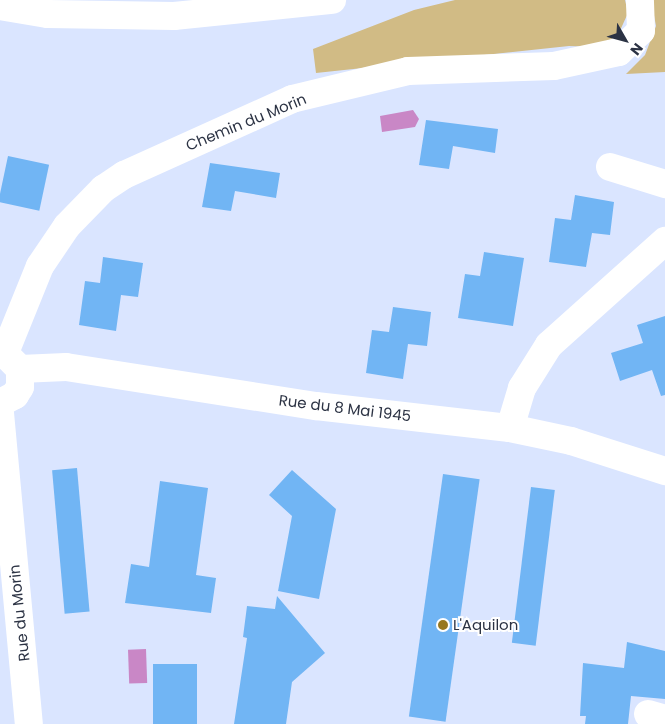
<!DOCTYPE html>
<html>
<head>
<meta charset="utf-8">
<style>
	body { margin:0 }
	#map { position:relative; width:665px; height:724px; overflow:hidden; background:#dae5ff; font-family:Poppins,sans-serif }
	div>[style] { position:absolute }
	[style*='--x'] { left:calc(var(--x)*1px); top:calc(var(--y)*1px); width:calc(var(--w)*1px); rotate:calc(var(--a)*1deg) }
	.green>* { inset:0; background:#d1bb85 }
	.water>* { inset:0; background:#c987c6; transform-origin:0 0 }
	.building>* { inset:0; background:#71b5f4; transform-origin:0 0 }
	.minor>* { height:28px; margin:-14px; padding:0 14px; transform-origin:14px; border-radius:14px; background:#fff }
	.dots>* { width:14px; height:14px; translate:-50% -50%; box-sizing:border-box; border:2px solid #fff; border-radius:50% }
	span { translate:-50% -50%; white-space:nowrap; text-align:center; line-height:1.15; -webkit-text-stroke:4px #fff; paint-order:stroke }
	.street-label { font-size:15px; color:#2c3344 }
	.poi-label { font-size:15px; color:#2c3344 }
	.left { translate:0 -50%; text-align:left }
	.north { position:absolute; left:600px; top:15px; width:50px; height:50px; -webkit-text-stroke:4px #fff; paint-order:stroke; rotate:128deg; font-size:14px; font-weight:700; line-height:20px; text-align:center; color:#2c3344 }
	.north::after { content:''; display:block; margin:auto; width:18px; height:22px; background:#2c3344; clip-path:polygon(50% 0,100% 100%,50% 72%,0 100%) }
</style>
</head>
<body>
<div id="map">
	<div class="green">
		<i style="clip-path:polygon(455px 0,625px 0,628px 13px,618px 35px,598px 47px,569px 46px,316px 73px,313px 49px,414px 10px)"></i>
		<i style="clip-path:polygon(651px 0,665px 0,665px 72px,626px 74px,645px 55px,656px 26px)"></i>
	</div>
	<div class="water">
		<i style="clip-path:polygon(413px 110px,419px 119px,415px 127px,382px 132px,380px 116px)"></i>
		<i style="left:146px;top:649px;width:34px;height:18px;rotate:88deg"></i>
	</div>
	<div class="building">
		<i style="clip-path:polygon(426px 120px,498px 129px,495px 153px,453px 146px,449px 169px,419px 165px)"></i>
		<i style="left:8px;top:156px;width:42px;height:47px;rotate:12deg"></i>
		<i style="clip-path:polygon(210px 163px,280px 173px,276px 198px,235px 191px,231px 211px,202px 207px)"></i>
		<i style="clip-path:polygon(575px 195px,614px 202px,610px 235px,592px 233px,586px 267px,549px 262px,555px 218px,571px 220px)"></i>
		<i style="clip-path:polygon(484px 252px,524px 258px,513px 326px,458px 318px,465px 274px,480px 276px)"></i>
		<i style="clip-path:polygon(103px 257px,143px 263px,138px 297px,121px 295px,116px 331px,79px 325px,85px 281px,100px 283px)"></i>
		<i style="clip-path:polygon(393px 307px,431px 312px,427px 346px,408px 344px,403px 379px,366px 373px,372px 330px,389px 332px)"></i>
		<i style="clip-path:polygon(665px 316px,665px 395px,661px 396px,652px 370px,620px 381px,611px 353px,643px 343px,637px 325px)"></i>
		<i style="left:77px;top:468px;width:144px;height:25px;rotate:85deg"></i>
		<i style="clip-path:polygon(292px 470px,336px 509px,319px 599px,278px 591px,292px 516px,269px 495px)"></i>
		<i style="left:443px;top:474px;width:37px;height:245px;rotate:8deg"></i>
		<i style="clip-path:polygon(160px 481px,208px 488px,196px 575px,216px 578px,211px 613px,125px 603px,131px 564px,149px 567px)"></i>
		<i style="left:531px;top:487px;width:24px;height:157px;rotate:7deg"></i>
		<i style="clip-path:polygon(277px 596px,325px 653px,292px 682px,286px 724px,234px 724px,247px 638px,243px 637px,247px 606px,275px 609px)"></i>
		<i style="clip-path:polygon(627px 642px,665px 651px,665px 699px,631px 696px,628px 724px,585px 724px,586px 716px,580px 716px,583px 663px,624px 668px)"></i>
		<i style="left:197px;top:664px;width:60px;height:44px;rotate:90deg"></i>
	</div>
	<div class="minor">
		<i style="--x:0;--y:6;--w:49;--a:9.5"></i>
		<i style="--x:48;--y:14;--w:126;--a:0.9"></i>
		<i style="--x:174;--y:16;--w:159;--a:-5.8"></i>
		<i style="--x:610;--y:167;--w:58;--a:17.2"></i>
		<i style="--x:4;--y:355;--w:96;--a:-68"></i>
		<i style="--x:40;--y:266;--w:48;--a:-56"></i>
		<i style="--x:67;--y:226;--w:52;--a:-45.8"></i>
		<i style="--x:103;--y:189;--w:25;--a:-34"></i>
		<i style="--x:124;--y:175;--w:184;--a:-24.3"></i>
		<i style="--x:292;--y:99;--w:119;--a:-13.6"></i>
		<i style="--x:408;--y:71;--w:146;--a:-2"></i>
		<i style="--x:554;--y:66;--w:66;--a:-12.2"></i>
		<i style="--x:619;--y:52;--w:30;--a:-44"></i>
		<i style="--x:641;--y:31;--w:31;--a:-92"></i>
		<i style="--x:20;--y:369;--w:46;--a:-2.5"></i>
		<i style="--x:66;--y:367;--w:253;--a:8.9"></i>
		<i style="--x:316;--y:406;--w:195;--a:6.5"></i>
		<i style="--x:510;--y:428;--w:62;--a:12"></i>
		<i style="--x:571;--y:441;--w:99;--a:17.7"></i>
		<i style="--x:0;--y:403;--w:17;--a:-28"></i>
		<i style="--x:15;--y:395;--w:9;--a:-58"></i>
		<i style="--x:20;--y:387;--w:18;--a:-90"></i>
		<i style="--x:20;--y:369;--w:16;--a:-135"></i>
		<i style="--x:0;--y:413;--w:312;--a:84.7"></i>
		<i style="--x:510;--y:428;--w:42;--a:-73.3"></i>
		<i style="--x:522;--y:388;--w:51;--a:-57.9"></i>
		<i style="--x:549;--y:345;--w:156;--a:-41.9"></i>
		<i style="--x:648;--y:714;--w:18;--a:16"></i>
	</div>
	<div class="dots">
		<i style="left:443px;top:625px;background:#977820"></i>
	</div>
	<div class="street-label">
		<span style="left:246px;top:122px;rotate:-22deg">Chemin du Morin</span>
		<span style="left:345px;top:408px;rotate:7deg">Rue du 8 Mai 1945</span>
		<span style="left:19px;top:613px;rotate:-96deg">Rue du Morin</span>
	</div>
	<div class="poi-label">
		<span class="left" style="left:453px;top:625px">L'Aquilon</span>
	</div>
	<div class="north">N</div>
</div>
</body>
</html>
